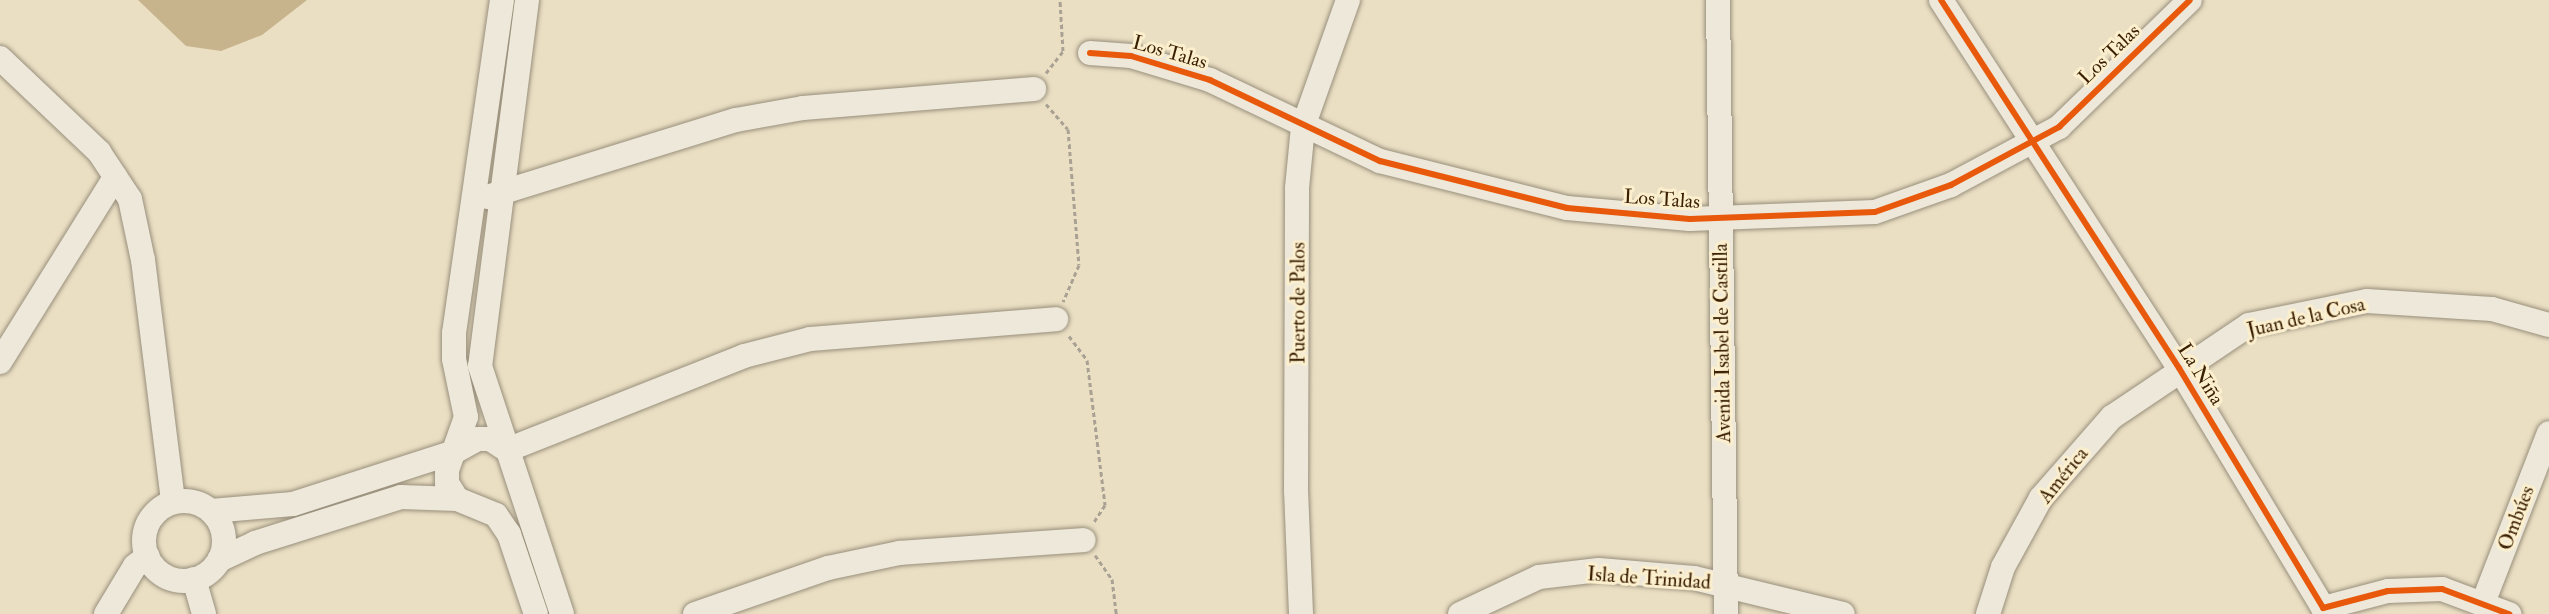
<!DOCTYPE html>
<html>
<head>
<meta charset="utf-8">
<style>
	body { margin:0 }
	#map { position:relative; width:2549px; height:614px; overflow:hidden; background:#eadfc3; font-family:"IM FELL Double Pica",serif }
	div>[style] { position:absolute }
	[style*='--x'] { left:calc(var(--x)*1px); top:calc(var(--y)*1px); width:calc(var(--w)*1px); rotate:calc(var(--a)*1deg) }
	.water>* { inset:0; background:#c7b48d }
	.path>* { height:3px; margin-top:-1.5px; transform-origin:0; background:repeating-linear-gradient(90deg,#a9a294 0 4.5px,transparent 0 7.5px) }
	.roads { filter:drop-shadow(0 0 2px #998f7c) drop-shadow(0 0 2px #998f7c) }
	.minor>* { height:24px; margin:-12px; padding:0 12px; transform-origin:12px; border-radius:12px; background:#ede8d9 }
	.minor>.ring { margin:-12px; padding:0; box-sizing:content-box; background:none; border:24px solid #ede8d9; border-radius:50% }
	.cycleway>* { height:6px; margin:-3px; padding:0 3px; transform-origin:3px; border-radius:3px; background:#e8590c }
	span { translate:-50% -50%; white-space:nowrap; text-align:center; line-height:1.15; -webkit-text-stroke:6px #fcefce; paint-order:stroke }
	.street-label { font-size:20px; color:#391e01 }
</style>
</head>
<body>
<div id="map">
	<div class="water">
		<i style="clip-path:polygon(138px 0,307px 0,262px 35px,221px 51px,186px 46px)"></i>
	</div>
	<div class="path">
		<i style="--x:1046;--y:73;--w:28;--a:-52"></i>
		<i style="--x:1063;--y:51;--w:51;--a:-93.4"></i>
		<i style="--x:1046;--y:104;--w:33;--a:49"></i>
		<i style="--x:1068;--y:129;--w:136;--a:85.4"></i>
		<i style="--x:1079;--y:265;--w:40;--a:113.4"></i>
		<i style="--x:1069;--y:336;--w:30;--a:53"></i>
		<i style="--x:1087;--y:360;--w:146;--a:82.9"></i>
		<i style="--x:1105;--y:505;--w:20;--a:123"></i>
		<i style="--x:1095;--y:555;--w:29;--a:55"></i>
		<i style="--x:1112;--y:579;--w:35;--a:83"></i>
	</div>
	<div class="roads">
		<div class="minor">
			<i style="--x:502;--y:0;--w:336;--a:98.2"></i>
			<i style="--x:454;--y:333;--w:26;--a:90"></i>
			<i style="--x:454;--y:359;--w:59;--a:78.3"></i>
			<i style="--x:466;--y:417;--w:56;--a:109.7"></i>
			<i style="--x:447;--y:470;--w:13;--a:90"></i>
			<i style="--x:447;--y:483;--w:19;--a:58"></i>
			<i style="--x:457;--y:499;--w:42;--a:22.3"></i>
			<i style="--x:496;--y:515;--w:23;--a:56"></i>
			<i style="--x:509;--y:534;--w:84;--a:71.4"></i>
			<i style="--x:527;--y:0;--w:369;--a:97.3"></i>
			<i style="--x:480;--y:366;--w:261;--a:71.7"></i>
			<i style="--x:1718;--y:0;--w:614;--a:89.25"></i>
			<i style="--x:1941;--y:0;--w:438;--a:57.1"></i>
			<i style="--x:2179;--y:368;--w:280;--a:59"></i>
			<i style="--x:2323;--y:608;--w:67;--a:-14.7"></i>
			<i style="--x:2388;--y:591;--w:54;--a:-2.1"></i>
			<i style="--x:2442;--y:589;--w:72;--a:20.5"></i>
			<i style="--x:1090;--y:53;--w:41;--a:4.2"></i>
			<i style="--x:1131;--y:56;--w:83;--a:16.9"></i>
			<i style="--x:1210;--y:80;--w:188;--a:25.5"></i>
			<i style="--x:1380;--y:161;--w:193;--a:14.1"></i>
			<i style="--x:1567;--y:208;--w:123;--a:5.1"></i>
			<i style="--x:1690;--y:219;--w:185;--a:-2.2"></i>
			<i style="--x:1875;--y:212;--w:81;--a:-19.6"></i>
			<i style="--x:1951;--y:185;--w:123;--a:-28.2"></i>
			<i style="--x:2059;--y:127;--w:182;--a:-44.1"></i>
			<i style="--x:0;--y:58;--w:137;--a:43.5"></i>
			<i style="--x:99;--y:152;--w:56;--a:56.6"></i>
			<i style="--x:130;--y:199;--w:62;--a:78"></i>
			<i style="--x:143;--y:260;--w:244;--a:82.9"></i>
			<i style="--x:487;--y:197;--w:261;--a:-17.2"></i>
			<i style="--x:736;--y:120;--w:68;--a:-10.2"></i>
			<i style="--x:803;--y:108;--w:232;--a:-4.7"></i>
			<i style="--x:0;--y:362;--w:218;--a:-58.1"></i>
			<i class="ring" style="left:144px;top:501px;width:56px;height:56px"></i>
			<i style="--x:211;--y:511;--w:82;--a:-4.9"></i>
			<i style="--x:293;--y:504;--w:169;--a:-17.9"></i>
			<i style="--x:454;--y:452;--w:26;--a:-29"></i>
			<i style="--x:477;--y:439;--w:13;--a:0"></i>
			<i style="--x:490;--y:439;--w:20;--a:33"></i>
			<i style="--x:507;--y:450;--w:255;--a:-21.6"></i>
			<i style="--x:744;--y:356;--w:68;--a:-14.4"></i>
			<i style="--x:810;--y:339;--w:247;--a:-4.6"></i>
			<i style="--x:219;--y:560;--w:40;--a:-25"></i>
			<i style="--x:255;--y:543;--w:153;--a:-17.5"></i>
			<i style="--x:401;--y:497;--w:56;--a:2"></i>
			<i style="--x:194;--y:579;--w:36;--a:74"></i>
			<i style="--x:2483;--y:603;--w:182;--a:-68.8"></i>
			<i style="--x:106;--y:614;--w:56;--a:-58.9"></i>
			<i style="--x:135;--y:566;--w:16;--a:-38"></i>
			<i style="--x:695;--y:614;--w:141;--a:-19.1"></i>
			<i style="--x:828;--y:568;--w:74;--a:-11.8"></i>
			<i style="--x:900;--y:553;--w:184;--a:-4"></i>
			<i style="--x:1301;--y:614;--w:123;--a:-92.3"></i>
			<i style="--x:1296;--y:491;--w:303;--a:-89.8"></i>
			<i style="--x:1297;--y:188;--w:61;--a:-84.4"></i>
			<i style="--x:1303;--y:127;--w:135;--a:-70.5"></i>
			<i style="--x:1460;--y:614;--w:87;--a:-25.1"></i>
			<i style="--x:1539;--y:577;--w:60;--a:-6.7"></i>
			<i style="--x:1599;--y:570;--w:95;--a:4.8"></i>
			<i style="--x:1694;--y:578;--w:153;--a:13.6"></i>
			<i style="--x:1988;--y:614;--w:49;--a:-72.3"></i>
			<i style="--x:2003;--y:567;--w:79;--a:-61.2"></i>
			<i style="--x:2041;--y:498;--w:108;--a:-48.8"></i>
			<i style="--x:2112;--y:417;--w:165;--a:-33.9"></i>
			<i style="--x:2249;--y:325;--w:120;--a:-11.5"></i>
			<i style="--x:2367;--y:301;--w:125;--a:3.7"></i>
			<i style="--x:2492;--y:309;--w:59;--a:15.7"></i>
		</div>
	</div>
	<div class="cycleway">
		<i style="--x:1941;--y:0;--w:438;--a:57.1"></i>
		<i style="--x:2179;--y:368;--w:280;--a:59"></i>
		<i style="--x:2323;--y:608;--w:67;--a:-14.7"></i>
		<i style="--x:2388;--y:591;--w:54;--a:-2.1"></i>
		<i style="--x:2442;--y:589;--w:72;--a:20.5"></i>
		<i style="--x:1090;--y:53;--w:41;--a:4.2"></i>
		<i style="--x:1131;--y:56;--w:83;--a:16.9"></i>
		<i style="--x:1210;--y:80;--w:188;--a:25.5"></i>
		<i style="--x:1380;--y:161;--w:193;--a:14.1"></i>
		<i style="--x:1567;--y:208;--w:123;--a:5.1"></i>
		<i style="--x:1690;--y:219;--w:185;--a:-2.2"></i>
		<i style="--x:1875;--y:212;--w:81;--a:-19.6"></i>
		<i style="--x:1951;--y:185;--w:123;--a:-28.2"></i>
		<i style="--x:2059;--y:127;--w:182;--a:-44.1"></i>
	</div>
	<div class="street-label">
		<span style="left:1170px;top:52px;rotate:16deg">Los Talas</span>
		<span style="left:2109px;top:54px;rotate:-44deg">Los Talas</span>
		<span style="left:1662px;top:199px;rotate:4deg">Los Talas</span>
		<span style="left:1298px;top:303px;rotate:-90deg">Puerto de Palos</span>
		<span style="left:2306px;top:317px;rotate:-13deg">Juan de la Cosa</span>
		<span style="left:1722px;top:343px;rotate:-91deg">Avenida Isabel de Castilla</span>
		<span style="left:2201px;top:374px;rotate:58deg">La Niña</span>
		<span style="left:2063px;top:475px;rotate:-51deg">América</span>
		<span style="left:2516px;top:518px;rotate:-69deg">Ombúes</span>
		<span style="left:1649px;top:578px;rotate:4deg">Isla de Trinidad</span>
	</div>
</div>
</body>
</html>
